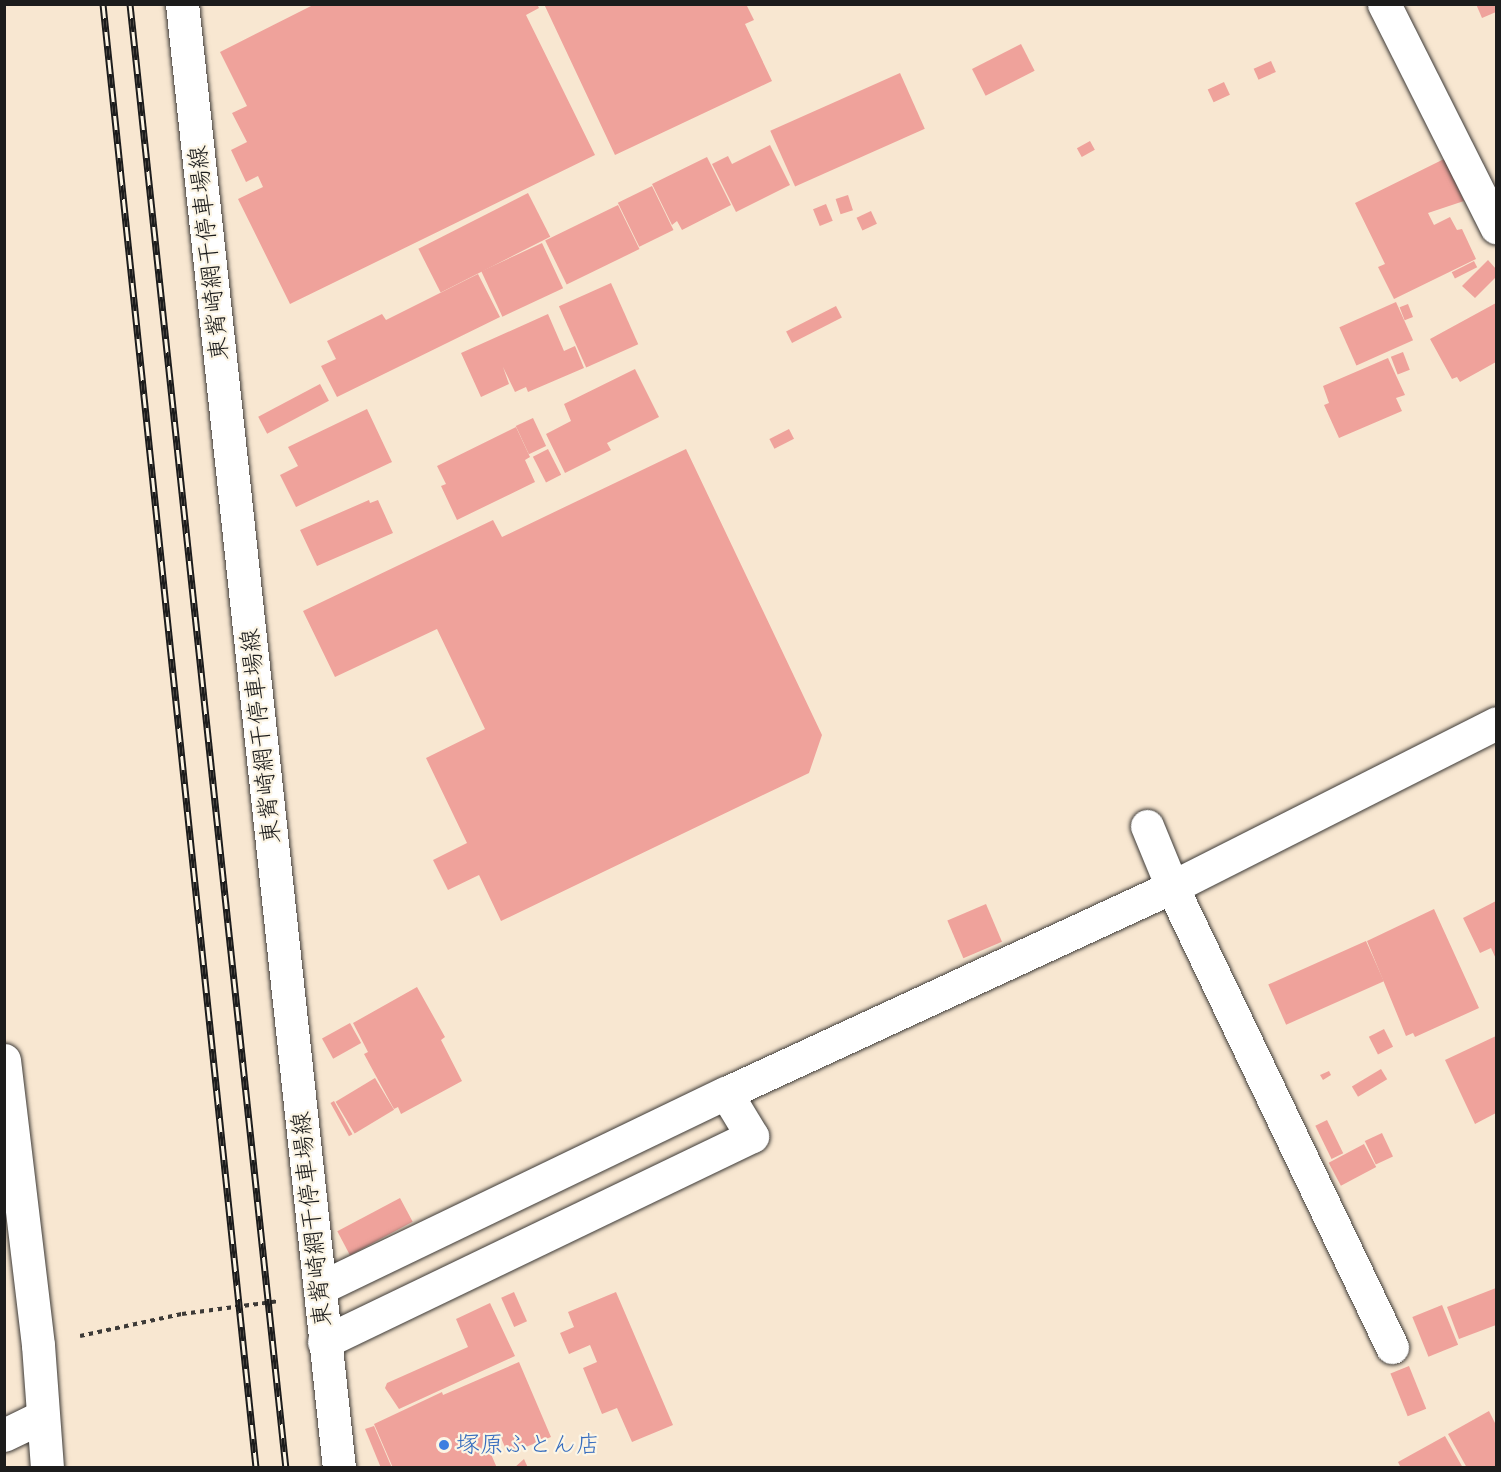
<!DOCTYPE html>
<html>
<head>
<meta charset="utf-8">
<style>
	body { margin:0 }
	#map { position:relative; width:1501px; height:1472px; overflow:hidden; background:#f8e7d1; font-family:Caveat,"Klee One",sans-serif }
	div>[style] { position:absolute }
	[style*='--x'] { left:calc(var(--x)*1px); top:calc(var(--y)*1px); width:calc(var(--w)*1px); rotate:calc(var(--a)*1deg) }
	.building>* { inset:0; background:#efa29b; transform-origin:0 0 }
	.path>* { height:4px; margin-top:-2px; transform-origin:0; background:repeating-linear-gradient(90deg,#3d3a37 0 4.5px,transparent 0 9px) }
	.roads { filter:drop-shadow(0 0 2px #3d3a37) drop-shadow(0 0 2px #3d3a37) }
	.minor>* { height:33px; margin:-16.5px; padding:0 16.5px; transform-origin:16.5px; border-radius:16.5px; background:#fff }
	.secondary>* { height:33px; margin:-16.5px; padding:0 16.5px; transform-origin:16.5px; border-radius:16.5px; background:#fff }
	.rail>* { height:7px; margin-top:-3.5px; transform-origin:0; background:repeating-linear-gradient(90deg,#fcf5e5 0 14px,#1c1c1c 0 28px); box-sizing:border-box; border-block:2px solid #1c1c1c }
	.dots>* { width:16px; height:16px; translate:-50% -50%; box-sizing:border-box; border:3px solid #fcf5e5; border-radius:50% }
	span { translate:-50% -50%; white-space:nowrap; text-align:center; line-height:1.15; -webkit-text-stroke:4.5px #fcf5e5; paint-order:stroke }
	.street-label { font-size:24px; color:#1c1c1c }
	.shop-label { font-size:24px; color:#366cbe }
	.left { translate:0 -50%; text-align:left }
	.frame { position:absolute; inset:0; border:6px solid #1c1c1c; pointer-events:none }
</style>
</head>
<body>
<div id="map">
	<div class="building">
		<i style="clip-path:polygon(315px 4px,537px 4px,539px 8px,526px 15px,595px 155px,290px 304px,238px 199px,263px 187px,258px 176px,246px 182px,231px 150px,247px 142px,232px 113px,247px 106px,220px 52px)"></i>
		<i style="clip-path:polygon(544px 4px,746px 4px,754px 20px,745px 24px,772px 81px,615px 155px)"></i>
		<i style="clip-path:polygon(1476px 4px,1496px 4px,1496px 12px,1482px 18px)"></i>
		<i style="left:1021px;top:44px;width:30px;height:55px;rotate:63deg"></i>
		<i style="left:1271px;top:61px;width:12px;height:19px;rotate:66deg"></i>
		<i style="left:900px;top:73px;width:61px;height:142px;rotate:66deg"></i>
		<i style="left:1224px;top:82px;width:14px;height:18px;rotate:65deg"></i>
		<i style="left:1090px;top:141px;width:10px;height:15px;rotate:61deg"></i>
		<i style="clip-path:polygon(770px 145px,790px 185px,736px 212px,712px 164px,728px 156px,732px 164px)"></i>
		<i style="clip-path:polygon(707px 157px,731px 205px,682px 230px,677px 221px,672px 225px,652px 184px)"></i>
		<i style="clip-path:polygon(1444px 159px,1464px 201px,1428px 213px,1434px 225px,1450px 217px,1457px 230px,1462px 229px,1476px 259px,1394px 299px,1378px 267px,1385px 264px,1355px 203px)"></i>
		<i style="left:652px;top:186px;width:49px;height:38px;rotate:64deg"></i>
		<i style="left:528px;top:193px;width:49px;height:123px;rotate:63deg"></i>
		<i style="left:848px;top:195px;width:16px;height:13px;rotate:72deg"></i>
		<i style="left:826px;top:204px;width:18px;height:14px;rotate:68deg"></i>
		<i style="left:618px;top:205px;width:49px;height:81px;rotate:64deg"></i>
		<i style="left:871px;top:211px;width:14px;height:16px;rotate:65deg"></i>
		<i style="left:542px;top:243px;width:50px;height:67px;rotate:65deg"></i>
		<i style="clip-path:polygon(1488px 260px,1496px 269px,1496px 277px,1475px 298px,1462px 286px)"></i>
		<i style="left:1474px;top:261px;width:7px;height:25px;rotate:63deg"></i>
		<i style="clip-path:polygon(478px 274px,500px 317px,337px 397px,321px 366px,336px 359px,327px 341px,382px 314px,386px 320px)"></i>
		<i style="left:611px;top:283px;width:67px;height:57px;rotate:66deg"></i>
		<i style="left:1396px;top:302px;width:42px;height:62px;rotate:66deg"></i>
		<i style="clip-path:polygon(1496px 303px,1496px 362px,1460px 382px,1457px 377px,1452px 379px,1430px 339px)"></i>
		<i style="left:1408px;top:304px;width:14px;height:9px;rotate:69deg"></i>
		<i style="left:836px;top:306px;width:13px;height:56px;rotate:63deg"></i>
		<i style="clip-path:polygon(548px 314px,564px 351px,575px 346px,584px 368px,528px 392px,526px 387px,515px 392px,503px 367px,509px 384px,481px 397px,461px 353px)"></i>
		<i style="left:1403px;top:352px;width:19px;height:13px;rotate:69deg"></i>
		<i style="clip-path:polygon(1388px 358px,1405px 395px,1396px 398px,1402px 411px,1339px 438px,1324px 405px,1329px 403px,1323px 386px)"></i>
		<i style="clip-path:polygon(635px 369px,659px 417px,607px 443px,611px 450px,565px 473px,546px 434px,571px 421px,564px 404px)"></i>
		<i style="left:320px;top:384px;width:19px;height:70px;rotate:62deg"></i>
		<i style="clip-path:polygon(367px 409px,392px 462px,296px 507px,280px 475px,298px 466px,288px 447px)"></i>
		<i style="left:533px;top:418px;width:31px;height:19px;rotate:65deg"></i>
		<i style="clip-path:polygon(516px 427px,530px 457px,525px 460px,535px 482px,457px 520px,441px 486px,446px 484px,437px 466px)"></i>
		<i style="left:789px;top:429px;width:11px;height:22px;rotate:63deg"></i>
		<i style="left:548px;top:449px;width:29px;height:17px;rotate:63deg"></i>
		<i style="clip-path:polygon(686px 449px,822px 735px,809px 773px,501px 921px,479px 875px,448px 890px,433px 860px,467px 843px,426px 758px,485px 729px,437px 629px,335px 677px,303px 611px,493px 520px,502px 537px)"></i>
		<i style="clip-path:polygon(369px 500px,370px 503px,378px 500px,393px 533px,317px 566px,300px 530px)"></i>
		<i style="clip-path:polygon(1496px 901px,1496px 959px,1491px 948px,1480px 953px,1463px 918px)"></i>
		<i style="left:986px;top:904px;width:41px;height:42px;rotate:67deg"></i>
		<i style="clip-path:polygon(1434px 909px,1479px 1008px,1415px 1037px,1413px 1033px,1406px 1036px,1367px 941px)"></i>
		<i style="left:1366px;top:941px;width:44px;height:107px;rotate:66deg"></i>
		<i style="clip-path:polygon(417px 987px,445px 1037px,441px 1040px,462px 1081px,401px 1114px,398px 1107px,394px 1109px,364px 1054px,368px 1052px,353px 1023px)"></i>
		<i style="left:350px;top:1023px;width:23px;height:32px;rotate:61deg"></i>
		<i style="left:1384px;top:1029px;width:20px;height:17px;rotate:63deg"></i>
		<i style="clip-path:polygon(1496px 1036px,1496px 1113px,1475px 1124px,1445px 1060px)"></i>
		<i style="left:1381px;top:1069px;width:12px;height:34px;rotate:59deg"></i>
		<i style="clip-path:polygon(1329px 1071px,1331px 1075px,1323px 1080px,1320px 1075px)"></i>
		<i style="left:375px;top:1078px;width:37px;height:46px;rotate:59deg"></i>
		<i style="left:334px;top:1101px;width:38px;height:4px;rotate:61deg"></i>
		<i style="left:1327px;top:1120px;width:37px;height:13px;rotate:64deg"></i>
		<i style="left:1382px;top:1133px;width:26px;height:19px;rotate:65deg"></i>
		<i style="left:1364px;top:1144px;width:26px;height:40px;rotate:62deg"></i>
		<i style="left:400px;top:1198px;width:27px;height:71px;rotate:62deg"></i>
		<i style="clip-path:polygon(1496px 1288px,1496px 1325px,1459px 1339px,1447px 1307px)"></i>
		<i style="left:514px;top:1292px;width:32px;height:14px;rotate:66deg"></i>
		<i style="clip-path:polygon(616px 1292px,673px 1425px,632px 1442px,617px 1408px,602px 1414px,583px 1368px,597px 1362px,590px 1345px,569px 1354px,560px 1333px,574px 1327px,568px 1312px)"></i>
		<i style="clip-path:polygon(490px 1303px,515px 1356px,399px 1409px,385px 1388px,387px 1383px,468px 1347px,456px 1319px)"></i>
		<i style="left:1442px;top:1305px;width:43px;height:32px;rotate:68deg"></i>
		<i style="clip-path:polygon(519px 1362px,551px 1437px,508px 1454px,498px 1431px,484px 1438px,497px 1468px,393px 1468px,374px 1424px,442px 1392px,443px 1395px)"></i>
		<i style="left:1409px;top:1366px;width:46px;height:20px;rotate:68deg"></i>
		<i style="clip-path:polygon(1489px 1411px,1496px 1425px,1496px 1468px,1467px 1468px,1448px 1434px)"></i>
		<i style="clip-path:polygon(374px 1426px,392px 1468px,381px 1468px,365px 1429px)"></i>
		<i style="clip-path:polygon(1445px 1436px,1463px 1468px,1401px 1468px,1398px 1462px)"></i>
		<i style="clip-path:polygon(524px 1459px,528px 1468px,514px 1468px)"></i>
	</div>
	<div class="path">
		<i style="--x:80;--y:1336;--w:104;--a:-12.2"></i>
		<i style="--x:182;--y:1314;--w:98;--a:-7.6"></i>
	</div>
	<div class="roads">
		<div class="minor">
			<i style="--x:1384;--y:4;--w:250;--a:63.3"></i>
			<i style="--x:1147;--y:826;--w:66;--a:67.7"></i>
			<i style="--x:1172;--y:887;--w:510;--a:64.44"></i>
			<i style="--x:4;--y:1060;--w:287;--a:83.2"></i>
			<i style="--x:38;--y:1345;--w:123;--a:85.8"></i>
			<i style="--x:320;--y:1288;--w:450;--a:-25.7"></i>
			<i style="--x:726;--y:1093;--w:491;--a:-24.8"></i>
			<i style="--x:1172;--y:887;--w:363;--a:-26.8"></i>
			<i style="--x:324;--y:1342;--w:475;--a:-25.7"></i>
			<i style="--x:752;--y:1136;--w:50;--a:-121.2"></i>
			<i style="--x:4;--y:1435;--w:41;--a:-25.9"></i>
		</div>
		<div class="secondary">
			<i style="--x:182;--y:4;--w:1472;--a:83.88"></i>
		</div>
	</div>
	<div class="rail">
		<i style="--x:103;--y:4;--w:1472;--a:84.03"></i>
		<i style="--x:130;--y:4;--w:1472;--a:83.92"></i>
	</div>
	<div class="dots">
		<i style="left:444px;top:1445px;background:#3f7fe0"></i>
	</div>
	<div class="street-label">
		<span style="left:209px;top:253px;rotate:-96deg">東觜崎網干停車場線</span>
		<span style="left:261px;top:736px;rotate:-96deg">東觜崎網干停車場線</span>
		<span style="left:312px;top:1219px;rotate:-96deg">東觜崎網干停車場線</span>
	</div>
	<div class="shop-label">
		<span class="left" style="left:456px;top:1445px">塚原ふとん店</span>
	</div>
	<div class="frame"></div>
</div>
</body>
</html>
